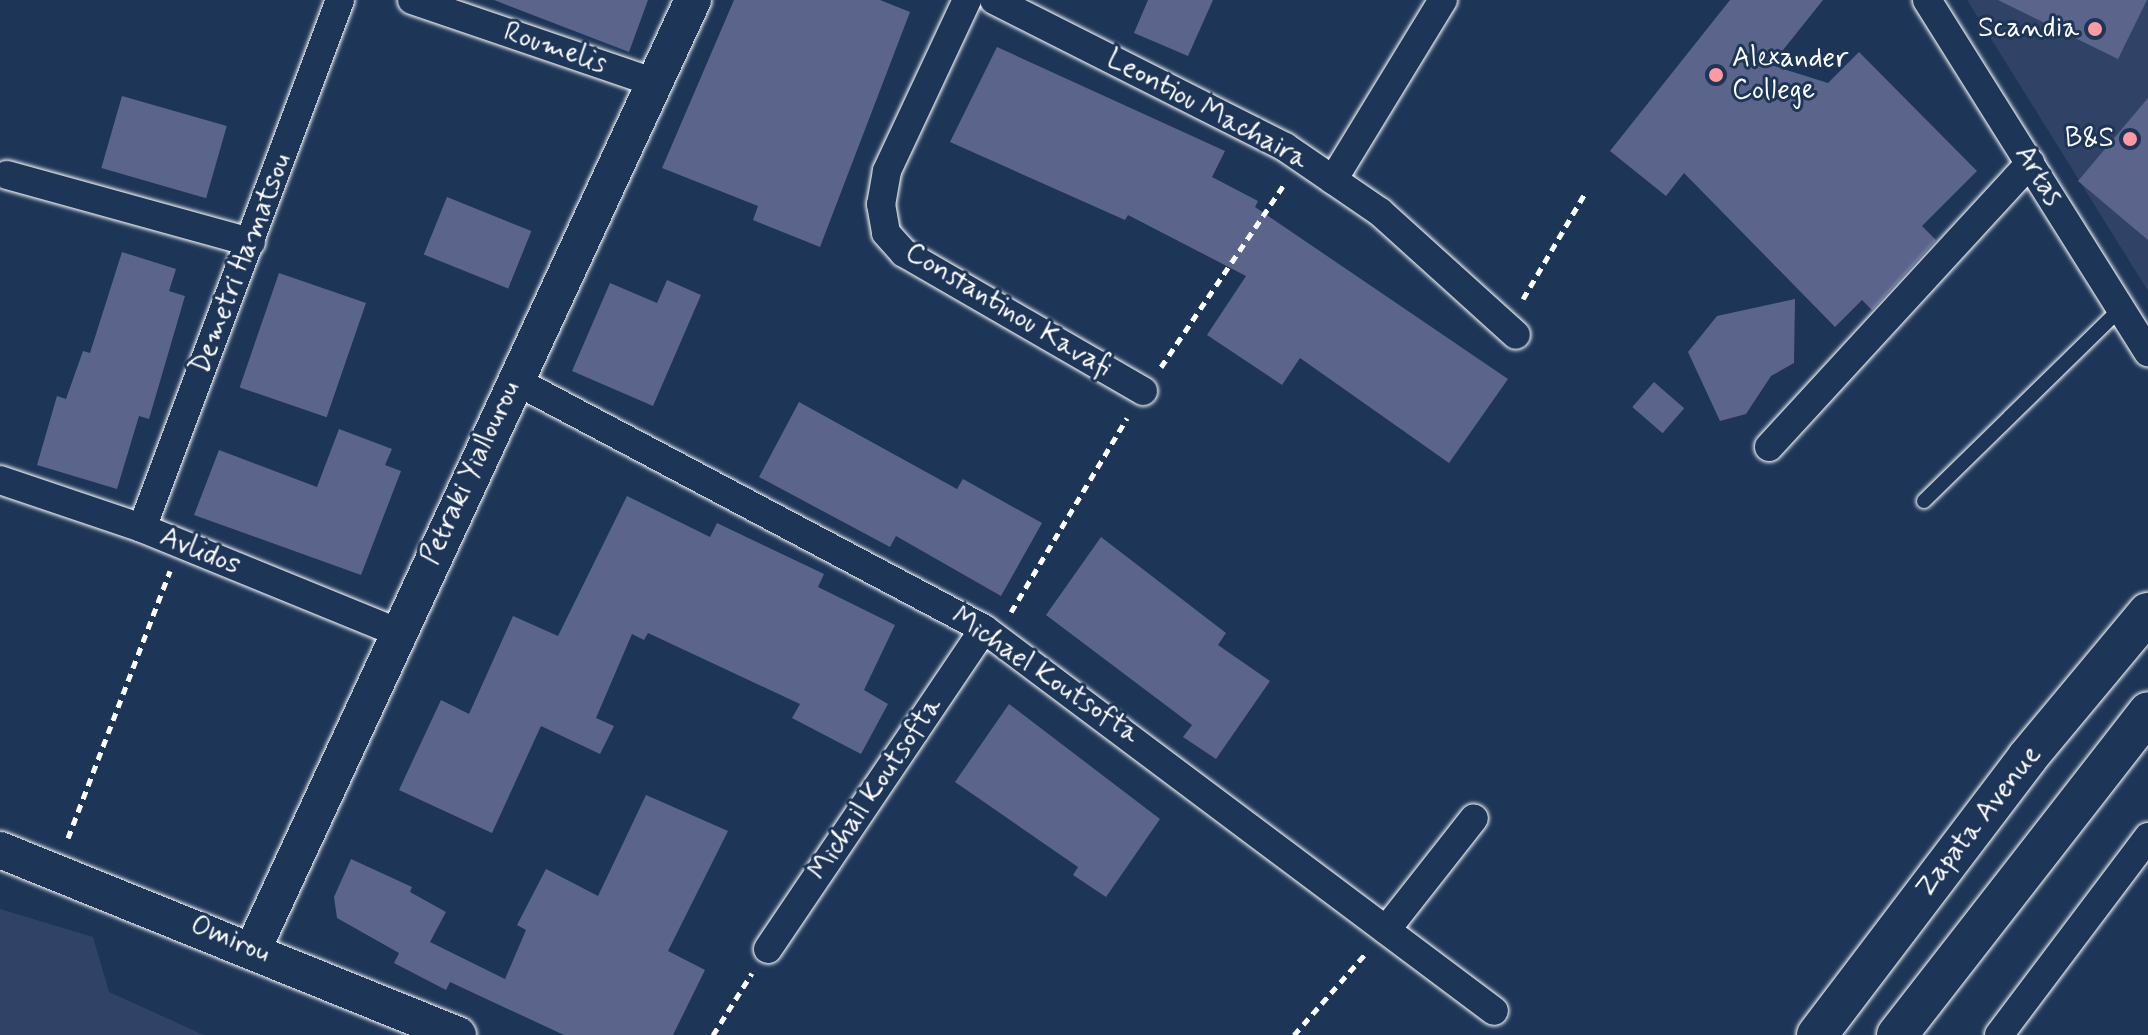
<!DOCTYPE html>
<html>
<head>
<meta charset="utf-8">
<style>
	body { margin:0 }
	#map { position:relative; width:2148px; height:1035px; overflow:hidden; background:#1d3557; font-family:Mynerve,sans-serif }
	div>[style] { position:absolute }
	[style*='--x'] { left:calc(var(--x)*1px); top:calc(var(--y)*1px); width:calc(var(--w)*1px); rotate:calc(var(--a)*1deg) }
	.built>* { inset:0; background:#304367 }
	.building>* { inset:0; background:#5b658c; transform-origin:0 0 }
	.path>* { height:5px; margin-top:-2.5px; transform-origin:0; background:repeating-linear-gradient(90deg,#fff 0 8px,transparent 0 14px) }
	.roads { filter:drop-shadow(0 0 2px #fff) drop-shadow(0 0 2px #fff) }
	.service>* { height:14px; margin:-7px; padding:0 7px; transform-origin:7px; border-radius:7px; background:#1d3557 }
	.minor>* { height:28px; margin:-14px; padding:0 14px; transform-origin:14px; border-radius:14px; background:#1d3557 }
	.tertiary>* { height:36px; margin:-18px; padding:0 18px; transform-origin:18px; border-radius:18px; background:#1d3557 }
	.secondary>* { height:40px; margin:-20px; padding:0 20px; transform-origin:20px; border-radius:20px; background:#1d3557 }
	.dots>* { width:22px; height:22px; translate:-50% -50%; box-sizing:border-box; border:4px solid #1d3557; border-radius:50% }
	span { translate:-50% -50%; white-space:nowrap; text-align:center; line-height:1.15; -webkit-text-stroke:6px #1d3557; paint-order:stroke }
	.poi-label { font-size:28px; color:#fff }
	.right { translate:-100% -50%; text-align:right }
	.left { translate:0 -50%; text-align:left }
	.street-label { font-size:28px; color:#fff }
</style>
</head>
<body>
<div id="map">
	<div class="built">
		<i style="clip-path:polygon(1967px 0,2148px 0,2148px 291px)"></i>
		<i style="clip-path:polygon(0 909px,93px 937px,109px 992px,204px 1035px,0 1035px)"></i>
	</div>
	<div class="building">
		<i style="clip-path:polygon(494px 0,648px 0,629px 52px)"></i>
		<i style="clip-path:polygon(734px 0,880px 0,910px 12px,820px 247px,753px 220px,758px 206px,662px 168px)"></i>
		<i style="clip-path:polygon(1148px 0,1213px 0,1188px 56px,1134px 33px)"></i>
		<i style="clip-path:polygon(1730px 0,1823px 0,1771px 65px,1828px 83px,1859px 52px,1977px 171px,1922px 226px,1936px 240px,1872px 310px,1862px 300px,1835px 327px,1684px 173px,1666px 196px,1610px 151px)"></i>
		<i style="clip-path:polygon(1998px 0,2147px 0,2118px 59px)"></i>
		<i style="clip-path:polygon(997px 47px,1225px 151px,1212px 177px,1258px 201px,1255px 207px,1508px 379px,1449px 463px,1300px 358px,1282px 385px,1207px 335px,1246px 276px,1128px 215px,1125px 220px,950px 142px)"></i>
		<i style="left:122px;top:96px;width:109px;height:75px;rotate:16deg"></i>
		<i style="clip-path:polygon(2148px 98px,2148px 240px,2078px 181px)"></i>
		<i style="left:447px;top:197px;width:91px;height:62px;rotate:22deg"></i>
		<i style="clip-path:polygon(122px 252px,176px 269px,169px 291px,185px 296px,149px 419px,139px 416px,117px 489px,37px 465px,57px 396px,66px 399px,83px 351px,90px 353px)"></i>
		<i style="left:279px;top:273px;width:92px;height:121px;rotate:19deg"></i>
		<i style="clip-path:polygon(667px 280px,701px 295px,653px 406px,572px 371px,610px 283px,657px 303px)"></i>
		<i style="clip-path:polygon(1795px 299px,1794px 363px,1771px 376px,1746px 414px,1720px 421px,1688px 352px,1717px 316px)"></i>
		<i style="left:1654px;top:382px;width:40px;height:33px;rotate:41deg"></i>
		<i style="clip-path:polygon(799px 402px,957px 489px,963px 479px,1042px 523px,1001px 596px,896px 536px,890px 547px,759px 477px)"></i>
		<i style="clip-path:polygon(339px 429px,392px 449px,385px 465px,401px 471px,361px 575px,194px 515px,219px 450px,317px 487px)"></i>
		<i style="clip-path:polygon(627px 496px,710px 537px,717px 523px,824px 574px,818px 587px,895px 625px,864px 690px,888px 704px,861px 754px,792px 718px,800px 704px,648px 633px,644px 640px,632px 634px,596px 718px,614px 726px,600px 754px,541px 726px,492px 833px,399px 790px,441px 700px,469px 714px,513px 616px,558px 636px)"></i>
		<i style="clip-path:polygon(1101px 537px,1226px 633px,1218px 645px,1270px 681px,1216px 759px,1183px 737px,1192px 725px,1046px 615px)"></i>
		<i style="clip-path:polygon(1009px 704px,1160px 819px,1106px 897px,1073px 875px,1078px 867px,955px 782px)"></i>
		<i style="clip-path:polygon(646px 795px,728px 831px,668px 951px,705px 970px,673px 1035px,564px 1035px,450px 982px,446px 990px,394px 963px,399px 953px,337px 918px,334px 897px,351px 859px,412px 887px,410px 892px,446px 912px,430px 942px,505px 979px,526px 930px,517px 925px,546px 869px,598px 896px)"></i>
	</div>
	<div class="path">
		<i style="--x:1523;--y:299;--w:121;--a:-59.6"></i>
		<i style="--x:1161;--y:367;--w:222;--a:-56"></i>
		<i style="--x:1011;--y:612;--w:226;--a:-59.1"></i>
		<i style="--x:68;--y:838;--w:286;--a:-69.1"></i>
		<i style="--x:713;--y:1035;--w:73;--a:-57.8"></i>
		<i style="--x:1294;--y:1035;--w:111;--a:-48.7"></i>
	</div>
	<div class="roads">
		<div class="service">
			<i style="--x:1924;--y:501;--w:276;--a:-44.4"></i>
		</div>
		<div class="minor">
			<i style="--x:412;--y:0;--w:255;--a:18.8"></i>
			<i style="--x:967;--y:0;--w:189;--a:115.1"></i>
			<i style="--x:887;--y:171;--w:34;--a:100"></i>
			<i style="--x:881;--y:204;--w:29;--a:80"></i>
			<i style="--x:886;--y:233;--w:27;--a:48"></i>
			<i style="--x:904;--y:253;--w:276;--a:30"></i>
			<i style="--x:994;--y:0;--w:326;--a:26.8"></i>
			<i style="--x:1285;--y:147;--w:115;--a:34.4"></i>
			<i style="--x:1380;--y:212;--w:183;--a:42.1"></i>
			<i style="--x:1927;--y:0;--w:416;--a:57.9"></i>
			<i style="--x:7;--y:175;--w:253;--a:15.4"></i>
			<i style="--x:1333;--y:180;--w:211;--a:-58.6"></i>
			<i style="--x:514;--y:380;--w:532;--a:27.91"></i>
			<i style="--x:984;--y:629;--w:637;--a:36.83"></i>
			<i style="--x:1769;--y:447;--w:386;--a:-47.4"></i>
			<i style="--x:0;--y:480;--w:150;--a:18.7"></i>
			<i style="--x:142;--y:528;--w:275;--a:22.2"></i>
			<i style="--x:142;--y:528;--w:564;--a:-69.44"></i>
			<i style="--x:1386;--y:930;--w:142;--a:-51.8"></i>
			<i style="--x:768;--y:949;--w:386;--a:-56"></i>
			<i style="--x:1999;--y:1035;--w:248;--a:-53"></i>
		</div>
		<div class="tertiary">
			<i style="--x:0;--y:850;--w:494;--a:22"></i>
			<i style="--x:253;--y:949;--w:1046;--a:-65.13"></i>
		</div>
		<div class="secondary">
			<i style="--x:1817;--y:1035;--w:348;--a:-52.8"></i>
			<i style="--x:2027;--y:758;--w:189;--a:-50.2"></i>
			<i style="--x:1897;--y:1035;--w:409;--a:-52.1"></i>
		</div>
	</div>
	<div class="dots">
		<i style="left:2095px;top:29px;background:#ff9aa2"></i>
		<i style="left:1716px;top:75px;background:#ff9aa2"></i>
		<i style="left:2130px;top:139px;background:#ff9aa2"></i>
	</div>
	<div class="poi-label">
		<span class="right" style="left:2079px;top:29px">Scandia</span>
		<span class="left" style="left:1732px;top:75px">Alexander<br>College</span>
		<span class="right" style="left:2114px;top:139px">B&amp;S</span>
	</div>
	<div class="street-label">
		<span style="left:555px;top:49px;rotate:19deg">Roumelis</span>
		<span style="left:1207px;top:110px;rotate:28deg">Leontiou Machaira</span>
		<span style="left:2038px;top:176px;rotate:58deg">Artas</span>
		<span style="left:242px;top:264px;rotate:-69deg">Demetri Hamatsou</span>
		<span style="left:1008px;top:311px;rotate:31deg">Constantinou Kavafi</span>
		<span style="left:471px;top:473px;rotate:-65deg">Petraki Yiallourou</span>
		<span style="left:200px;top:552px;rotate:22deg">Avlidos</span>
		<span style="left:1045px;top:676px;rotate:34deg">Michael Koutsofta</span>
		<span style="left:876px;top:789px;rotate:-56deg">Michail Koutsofta</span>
		<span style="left:1979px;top:822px;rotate:-52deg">Zapata Avenue</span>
		<span style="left:230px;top:940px;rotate:22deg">Omirou</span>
	</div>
</div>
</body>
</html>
